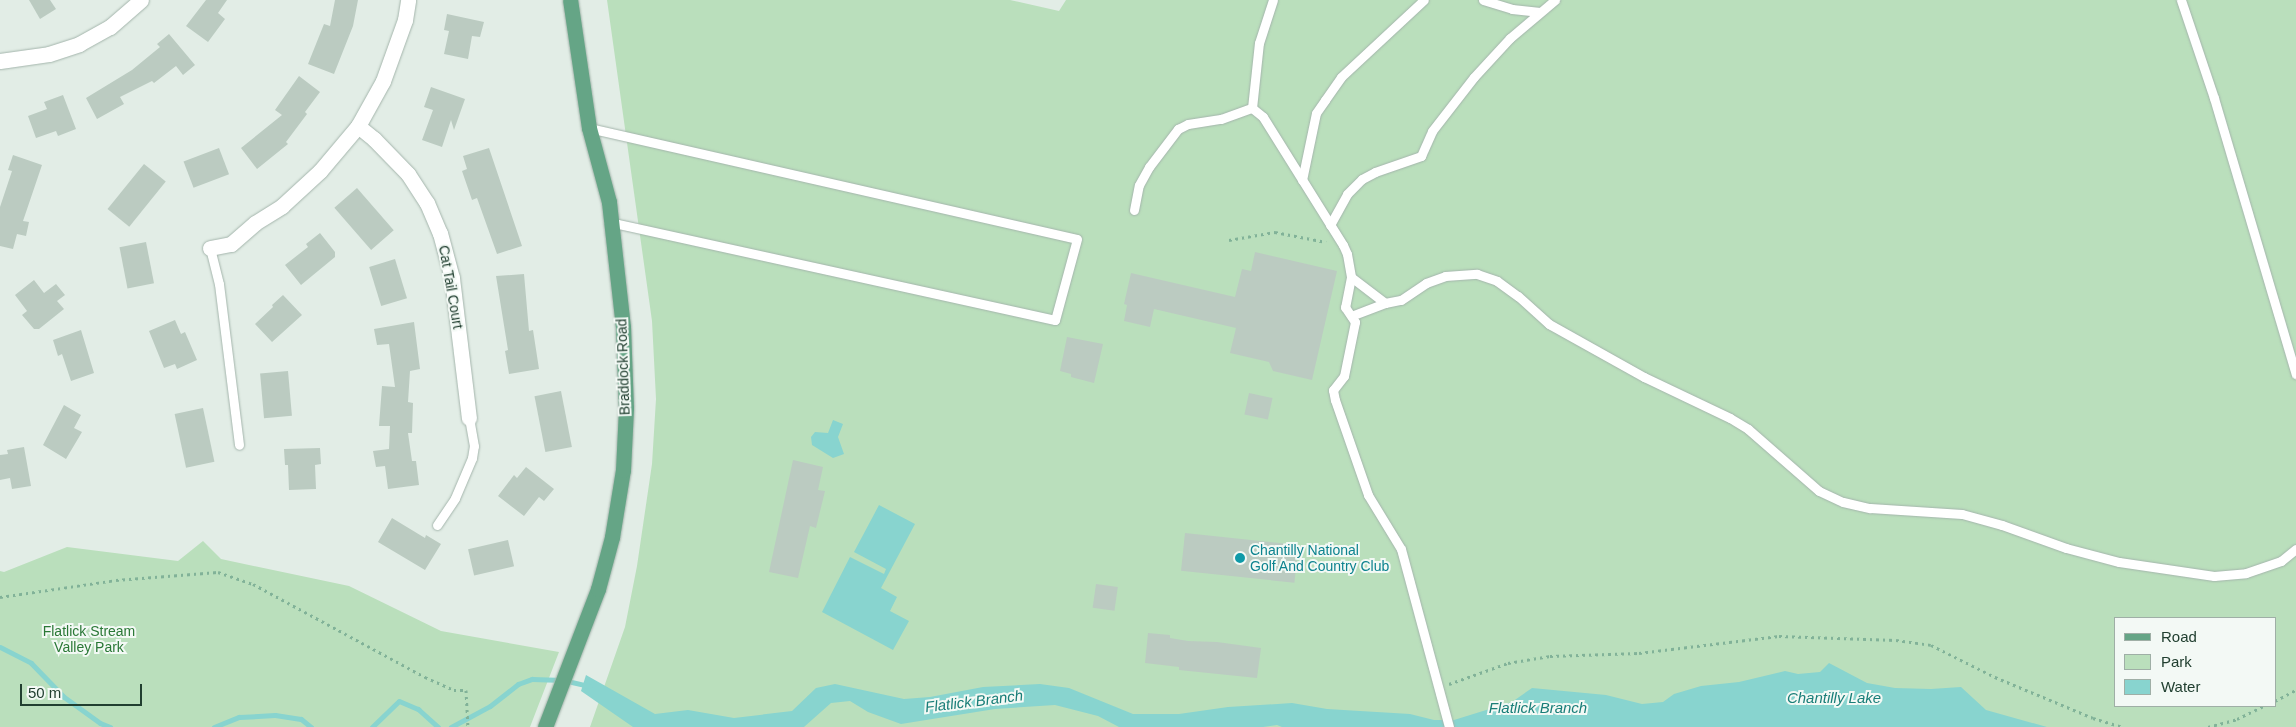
<!DOCTYPE html>
<html>
<head>
<meta charset="utf-8">
<style>
	body { margin:0 }
	#map { position:relative; width:2296px; height:727px; overflow:hidden; background:#e2ede6; font-family:Helvetica,sans-serif }
	div>[style] { position:absolute }
	[style*='--x'] { left:calc(var(--x)*1px); top:calc(var(--y)*1px); width:calc(var(--w)*1px); rotate:calc(var(--a)*1deg) }
	.green>* { inset:0; background:#badfbc }
	.water>* { inset:0; background:#88d4cf }
	.stream>* { height:5px; margin:-2.5px; padding:0 2.5px; transform-origin:2.5px; border-radius:2.5px; background:#88d4cf }
	.building>* { inset:0; background:#bbcbc1; transform-origin:0 0 }
	.path>* { height:3px; margin-top:-1.5px; transform-origin:0; background:repeating-linear-gradient(90deg,#81b298 0 2.5px,transparent 0 6.5px) }
	.roads { filter:drop-shadow(0 0 1px #a4b5ac) drop-shadow(0 0 1px #a4b5ac) }
	.lane>* { height:9px; margin:-4.5px; padding:0 4.5px; transform-origin:4.5px; border-radius:4.5px; background:#fff }
	.street>* { height:15px; margin:-7.5px; padding:0 7.5px; transform-origin:7.5px; border-radius:7.5px; background:#fff }
	.primary>* { height:15px; margin:-7.5px; padding:0 7.5px; transform-origin:7.5px; border-radius:7.5px; background:#65a586 }
	.dots>* { width:14px; height:14px; translate:-50% -50%; box-sizing:border-box; border:2px solid #f3f9f5; border-radius:50% }
	span { translate:-50% -50%; white-space:nowrap; text-align:center; line-height:1.15; -webkit-text-stroke:4px #f3f9f5; paint-order:stroke }
	.street-label { font-size:14px; color:#213f30 }
	.culture-label { font-size:14px; color:#0d838f }
	.left { translate:0 -50%; text-align:left }
	.park-label { font-size:14px; color:#2a7836 }
	.water-label { font-size:15px; color:#197e78; font-style:italic }
	.legend { position:absolute; left:2114px; top:617px; width:162px; height:90px; box-sizing:border-box; background:#f3f9f5; border:1px solid #9fafa6; margin:0; padding:6px 9px; list-style:none; font-size:15px; color:#213f30 }
	.legend li { display:flex; align-items:center; gap:10px; height:25px }
	.legend b { width:25px; border:1px solid #9fafa6 }
	.scale { position:absolute; left:20px; top:684px; width:122px; height:22px; box-sizing:border-box; border:2px solid #213f30; border-top:0; padding-left:6px; font-size:15px; line-height:18px; white-space:nowrap; color:#213f30; -webkit-text-stroke:4px #f3f9f5; paint-order:stroke }
</style>
</head>
<body>
<div id="map">
	<div class="green">
		<i style="clip-path:polygon(evenodd,607px 0,1010px 0,1059px 11px,1066px 0,2296px 0,2296px 727px,590px 727px,625px 627px,637px 566px,652px 464px,656px 399px,652px 321px,607px 0,2115px 618px,2275px 618px,2275px 706px,2115px 706px,2115px 618px)"></i>
		<i style="clip-path:polygon(203px 541px,221px 559px,349px 586px,441px 631px,559px 652px,530px 727px,0 727px,0 571px,4px 572px,67px 547px,178px 561px)"></i>
	</div>
	<div class="water">
		<i style="clip-path:polygon(833px 420px,843px 424px,838px 437px,844px 454px,833px 458px,812px 445px,811px 437px,815px 432px,828px 433px)"></i>
		<i style="clip-path:polygon(879px 505px,915px 524px,881px 588px,897px 597px,890px 611px,909px 621px,893px 650px,822px 612px,850px 557px,884px 574px,886px 569px,854px 552px)"></i>
		<i style="clip-path:polygon(1829px 663px,1867px 683px,1895px 688px,1931px 689px,1961px 687px,1986px 710px,2047px 727px,1282px 727px,1277px 725px,1263px 727px,1119px 727px,1098px 716px,1055px 705px,995px 709px,901px 724px,868px 712px,850px 701px,831px 703px,804px 727px,633px 727px,581px 691px,586px 675px,655px 714px,688px 710px,734px 718px,792px 711px,816px 688px,835px 684px,904px 699px,930px 697px,983px 687px,1040px 684px,1069px 688px,1133px 714px,1179px 714px,1228px 707px,1292px 703px,1327px 709px,1410px 714px,1434px 720px,1454px 720px,1512px 702px,1532px 688px,1606px 695px,1642px 704px,1663px 702px,1674px 694px,1701px 686px,1739px 682px,1785px 671px,1798px 674px,1820px 672px)"></i>
	</div>
	<div class="stream">
		<i style="--x:0;--y:647;--w:35;--a:27"></i>
		<i style="--x:31;--y:663;--w:47;--a:45.9"></i>
		<i style="--x:64;--y:697;--w:44;--a:35.8"></i>
		<i style="--x:100;--y:723;--w:11;--a:22"></i>
		<i style="--x:214;--y:727;--w:27;--a:-22"></i>
		<i style="--x:239;--y:717;--w:36;--a:-3"></i>
		<i style="--x:275;--y:715;--w:26;--a:9"></i>
		<i style="--x:301;--y:719;--w:13;--a:39"></i>
		<i style="--x:372;--y:727;--w:37;--a:-44"></i>
		<i style="--x:399;--y:701;--w:21;--a:23"></i>
		<i style="--x:418;--y:709;--w:27;--a:42"></i>
		<i style="--x:451;--y:727;--w:44;--a:-28.3"></i>
		<i style="--x:490;--y:706;--w:36;--a:-38"></i>
		<i style="--x:518;--y:684;--w:15;--a:-20"></i>
		<i style="--x:532;--y:679;--w:31;--a:2"></i>
		<i style="--x:563;--y:680;--w:27;--a:13"></i>
	</div>
	<div class="building">
		<i style="clip-path:polygon(29px 0,50px 0,56px 9px,40px 19px)"></i>
		<i style="clip-path:polygon(206px 0,227px 0,218px 13px,225px 19px,208px 42px,186px 26px)"></i>
		<i style="clip-path:polygon(335px 0,358px 0,353px 26px,334px 74px,308px 64px,324px 24px,330px 26px)"></i>
		<i style="clip-path:polygon(447px 14px,484px 22px,480px 37px,472px 36px,468px 59px,444px 54px,449px 31px,444px 30px)"></i>
		<i style="clip-path:polygon(169px 34px,195px 65px,183px 75px,176px 66px,154px 83px,152px 81px,120px 97px,124px 104px,97px 119px,86px 98px,132px 70px,160px 47px,157px 44px)"></i>
		<i style="clip-path:polygon(299px 76px,320px 92px,305px 112px,307px 114px,286px 142px,288px 144px,257px 169px,241px 148px,282px 115px,275px 110px)"></i>
		<i style="clip-path:polygon(431px 87px,465px 99px,454px 130px,451px 120px,442px 147px,422px 140px,433px 110px,424px 107px)"></i>
		<i style="clip-path:polygon(63px 95px,76px 129px,58px 136px,56px 131px,36px 138px,28px 116px,47px 109px,44px 102px)"></i>
		<i style="left:219px;top:148px;width:28px;height:38px;rotate:69deg"></i>
		<i style="clip-path:polygon(489px 148px,522px 246px,497px 254px,477px 198px,472px 200px,462px 171px,467px 169px,463px 156px)"></i>
		<i style="clip-path:polygon(13px 155px,42px 165px,23px 221px,29px 222px,26px 236px,17px 234px,13px 249px,0 246px,0 207px,12px 171px,8px 170px)"></i>
		<i style="left:144px;top:164px;width:28px;height:58px;rotate:39deg"></i>
		<i style="left:357px;top:188px;width:56px;height:30px;rotate:49deg"></i>
		<i style="clip-path:polygon(320px 233px,335px 252px,335px 257px,301px 285px,285px 265px,308px 247px,306px 244px)"></i>
		<i style="left:146px;top:242px;width:42px;height:27px;rotate:79deg"></i>
		<i style="clip-path:polygon(1255px 252px,1337px 271px,1312px 380px,1273px 371px,1269px 362px,1230px 353px,1236px 328px,1154px 309px,1150px 327px,1124px 321px,1127px 305px,1124px 304px,1131px 273px,1235px 297px,1242px 269px,1251px 271px)"></i>
		<i style="left:395px;top:259px;width:41px;height:27px;rotate:73deg"></i>
		<i style="clip-path:polygon(524px 274px,529px 331px,533px 330px,539px 369px,509px 374px,505px 351px,508px 350px,496px 276px)"></i>
		<i style="clip-path:polygon(34px 280px,44px 293px,56px 284px,65px 295px,57px 301px,64px 309px,39px 329px,34px 329px,22px 315px,27px 311px,15px 295px)"></i>
		<i style="clip-path:polygon(283px 295px,302px 315px,272px 342px,255px 324px,273px 307px,272px 305px)"></i>
		<i style="clip-path:polygon(175px 320px,181px 334px,185px 332px,197px 360px,177px 369px,175px 364px,164px 368px,149px 331px)"></i>
		<i style="clip-path:polygon(414px 322px,420px 369px,410px 371px,408px 402px,413px 403px,412px 433px,408px 433px,412px 461px,416px 461px,419px 485px,388px 489px,385px 466px,376px 467px,373px 451px,389px 449px,390px 426px,379px 426px,382px 386px,395px 387px,389px 344px,377px 345px,374px 329px)"></i>
		<i style="clip-path:polygon(81px 330px,94px 373px,71px 381px,62px 354px,58px 356px,53px 340px)"></i>
		<i style="clip-path:polygon(1067px 337px,1103px 344px,1094px 383px,1071px 377px,1071px 374px,1060px 371px)"></i>
		<i style="left:288px;top:371px;width:45px;height:28px;rotate:85deg"></i>
		<i style="left:561px;top:391px;width:57px;height:27px;rotate:79deg"></i>
		<i style="left:1249px;top:393px;width:24px;height:22px;rotate:12deg"></i>
		<i style="clip-path:polygon(64px 405px,81px 415px,74px 428px,82px 432px,66px 459px,43px 445px)"></i>
		<i style="left:203px;top:408px;width:55px;height:29px;rotate:78deg"></i>
		<i style="clip-path:polygon(24px 447px,31px 486px,12px 489px,10px 478px,0 480px,0 455px,8px 454px,7px 450px)"></i>
		<i style="clip-path:polygon(320px 448px,321px 464px,315px 465px,316px 489px,289px 490px,288px 465px,285px 465px,284px 449px)"></i>
		<i style="clip-path:polygon(793px 460px,823px 467px,818px 490px,825px 491px,816px 528px,810px 526px,798px 578px,769px 572px)"></i>
		<i style="clip-path:polygon(526px 467px,554px 489px,544px 501px,539px 497px,524px 516px,498px 496px,514px 475px,517px 478px)"></i>
		<i style="clip-path:polygon(392px 518px,425px 538px,426px 535px,441px 544px,425px 570px,378px 542px)"></i>
		<i style="left:1185px;top:533px;width:114px;height:38px;rotate:6deg"></i>
		<i style="left:508px;top:540px;width:27px;height:41px;rotate:77deg"></i>
		<i style="left:1096px;top:584px;width:22px;height:24px;rotate:8deg"></i>
		<i style="clip-path:polygon(1148px 633px,1170px 635px,1170px 638px,1188px 641px,1217px 642px,1261px 648px,1257px 678px,1179px 670px,1179px 667px,1145px 663px)"></i>
	</div>
	<div class="path">
		<i style="--x:1229;--y:240;--w:47;--a:-9.9"></i>
		<i style="--x:1275;--y:232;--w:52;--a:11.1"></i>
		<i style="--x:0;--y:597;--w:117;--a:-8.3"></i>
		<i style="--x:116;--y:580;--w:102;--a:-4.5"></i>
		<i style="--x:218;--y:572;--w:37;--a:19"></i>
		<i style="--x:253;--y:584;--w:196;--a:28.4"></i>
		<i style="--x:425;--y:677;--w:32;--a:24"></i>
		<i style="--x:454;--y:690;--w:12;--a:0"></i>
		<i style="--x:466;--y:690;--w:37;--a:87"></i>
		<i style="--x:1449;--y:684;--w:63;--a:-19.6"></i>
		<i style="--x:1508;--y:663;--w:43;--a:-9.5"></i>
		<i style="--x:1550;--y:656;--w:89;--a:-1.9"></i>
		<i style="--x:1639;--y:653;--w:141;--a:-6.9"></i>
		<i style="--x:1779;--y:636;--w:117;--a:2"></i>
		<i style="--x:1896;--y:640;--w:35;--a:8"></i>
		<i style="--x:1931;--y:645;--w:72;--a:26.6"></i>
		<i style="--x:1995;--y:677;--w:106;--a:22.7"></i>
		<i style="--x:2093;--y:718;--w:30;--a:17"></i>
		<i style="--x:2275;--y:701;--w:24;--a:-28"></i>
		<i style="--x:2208;--y:727;--w:30;--a:-15"></i>
		<i style="--x:2237;--y:719;--w:30;--a:-26"></i>
	</div>
	<div class="roads">
		<div class="lane">
			<i style="--x:1483;--y:0;--w:30;--a:17"></i>
			<i style="--x:1512;--y:9;--w:28;--a:6"></i>
			<i style="--x:2181;--y:0;--w:103;--a:71.4"></i>
			<i style="--x:2214;--y:98;--w:288;--a:73.5"></i>
			<i style="--x:1252;--y:108;--w:65;--a:-83.9"></i>
			<i style="--x:1259;--y:43;--w:45;--a:-72"></i>
			<i style="--x:589;--y:128;--w:500;--a:12.81"></i>
			<i style="--x:1077;--y:239;--w:84;--a:105.2"></i>
			<i style="--x:1055;--y:320;--w:457;--a:-167.6"></i>
			<i style="--x:1302;--y:180;--w:68;--a:-78.2"></i>
			<i style="--x:1316;--y:113;--w:16;--a:-55"></i>
			<i style="--x:1325;--y:100;--w:28;--a:-55"></i>
			<i style="--x:1341;--y:77;--w:113;--a:-42.9"></i>
			<i style="--x:1134;--y:210;--w:25;--a:-79"></i>
			<i style="--x:1139;--y:185;--w:21;--a:-61"></i>
			<i style="--x:1149;--y:167;--w:48;--a:-52.7"></i>
			<i style="--x:1178;--y:129;--w:11;--a:-27"></i>
			<i style="--x:1188;--y:124;--w:33;--a:-9"></i>
			<i style="--x:1221;--y:119;--w:33;--a:-20"></i>
			<i style="--x:1252;--y:108;--w:14;--a:39"></i>
			<i style="--x:1263;--y:117;--w:151;--a:58"></i>
			<i style="--x:1343;--y:245;--w:10;--a:66"></i>
			<i style="--x:1347;--y:254;--w:23;--a:80"></i>
			<i style="--x:1351;--y:277;--w:31;--a:101"></i>
			<i style="--x:1345;--y:307;--w:18;--a:56"></i>
			<i style="--x:1355;--y:322;--w:55;--a:101.5"></i>
			<i style="--x:1344;--y:376;--w:18;--a:128"></i>
			<i style="--x:1333;--y:390;--w:10;--a:79"></i>
			<i style="--x:1335;--y:400;--w:101;--a:70.8"></i>
			<i style="--x:1368;--y:495;--w:63;--a:58.6"></i>
			<i style="--x:1401;--y:549;--w:184;--a:74.9"></i>
			<i style="--x:1330;--y:225;--w:35;--a:-61"></i>
			<i style="--x:1347;--y:194;--w:21;--a:-45"></i>
			<i style="--x:1362;--y:179;--w:15;--a:-28"></i>
			<i style="--x:1375;--y:172;--w:49;--a:-19.2"></i>
			<i style="--x:1421;--y:156;--w:27;--a:-66"></i>
			<i style="--x:1432;--y:131;--w:68;--a:-52.1"></i>
			<i style="--x:1474;--y:77;--w:53;--a:-47.3"></i>
			<i style="--x:1510;--y:38;--w:59;--a:-40.2"></i>
			<i style="--x:210;--y:248;--w:37;--a:76"></i>
			<i style="--x:219;--y:284;--w:162;--a:82.9"></i>
			<i style="--x:1351;--y:277;--w:43;--a:37.4"></i>
			<i style="--x:1385;--y:303;--w:36;--a:159"></i>
			<i style="--x:1385;--y:303;--w:16;--a:-11"></i>
			<i style="--x:1401;--y:300;--w:30;--a:-34"></i>
			<i style="--x:1426;--y:283;--w:20;--a:-20"></i>
			<i style="--x:1445;--y:276;--w:32;--a:-4"></i>
			<i style="--x:1477;--y:274;--w:21;--a:19"></i>
			<i style="--x:1497;--y:281;--w:26;--a:36"></i>
			<i style="--x:1518;--y:296;--w:42;--a:42.1"></i>
			<i style="--x:1549;--y:324;--w:109;--a:29.2"></i>
			<i style="--x:1644;--y:377;--w:95;--a:25.5"></i>
			<i style="--x:1730;--y:418;--w:21;--a:31"></i>
			<i style="--x:1748;--y:429;--w:94;--a:41.1"></i>
			<i style="--x:1819;--y:491;--w:26;--a:25"></i>
			<i style="--x:1843;--y:502;--w:28;--a:13"></i>
			<i style="--x:1870;--y:508;--w:92;--a:3.7"></i>
			<i style="--x:1962;--y:514;--w:41;--a:15.4"></i>
			<i style="--x:2002;--y:525;--w:68;--a:19.8"></i>
			<i style="--x:2066;--y:548;--w:55;--a:14.8"></i>
			<i style="--x:2119;--y:562;--w:96;--a:8.4"></i>
			<i style="--x:2214;--y:576;--w:32;--a:-5"></i>
			<i style="--x:2246;--y:573;--w:37;--a:-19"></i>
			<i style="--x:2281;--y:561;--w:19;--a:-39"></i>
			<i style="--x:437;--y:525;--w:32;--a:-56"></i>
			<i style="--x:455;--y:498;--w:43;--a:-67"></i>
			<i style="--x:472;--y:458;--w:12;--a:-81"></i>
			<i style="--x:474;--y:446;--w:28;--a:-100"></i>
		</div>
		<div class="street">
			<i style="--x:0;--y:61;--w:49;--a:-8.1"></i>
			<i style="--x:49;--y:54;--w:32;--a:-18"></i>
			<i style="--x:79;--y:44;--w:35;--a:-29"></i>
			<i style="--x:110;--y:27;--w:41;--a:-41.1"></i>
			<i style="--x:358;--y:126;--w:21;--a:39"></i>
			<i style="--x:374;--y:139;--w:49;--a:45.8"></i>
			<i style="--x:408;--y:174;--w:35;--a:57"></i>
			<i style="--x:427;--y:203;--w:33;--a:67"></i>
			<i style="--x:440;--y:233;--w:47;--a:75.1"></i>
			<i style="--x:452;--y:278;--w:141;--a:83.1"></i>
			<i style="--x:210;--y:248;--w:21;--a:-11"></i>
			<i style="--x:231;--y:244;--w:32;--a:-41"></i>
			<i style="--x:255;--y:223;--w:32;--a:-32"></i>
			<i style="--x:282;--y:206;--w:52;--a:-42.6"></i>
			<i style="--x:320;--y:171;--w:59;--a:-49.8"></i>
			<i style="--x:358;--y:126;--w:51;--a:-60.9"></i>
			<i style="--x:383;--y:81;--w:65;--a:-70.2"></i>
			<i style="--x:405;--y:20;--w:20;--a:-81"></i>
		</div>
		<div class="primary">
			<i style="--x:545;--y:727;--w:148;--a:-69"></i>
			<i style="--x:598;--y:589;--w:54;--a:-74.9"></i>
			<i style="--x:612;--y:537;--w:68;--a:-80.7"></i>
			<i style="--x:623;--y:470;--w:62;--a:-87.2"></i>
			<i style="--x:626;--y:408;--w:81;--a:-92.1"></i>
			<i style="--x:623;--y:327;--w:126;--a:-96.4"></i>
			<i style="--x:609;--y:202;--w:77;--a:-105.1"></i>
			<i style="--x:589;--y:128;--w:129;--a:-98.4"></i>
		</div>
	</div>
	<div class="dots">
		<i style="left:1240px;top:558px;background:#0f9aa8"></i>
	</div>
	<div class="street-label">
		<span style="left:451px;top:287px;rotate:80deg">Cat Tail Court</span>
		<span style="left:623px;top:367px;rotate:-92deg">Braddock Road</span>
	</div>
	<div class="culture-label">
		<span class="left" style="left:1250px;top:558px">Chantilly National<br>Golf And Country Club</span>
	</div>
	<div class="park-label">
		<span style="left:89px;top:639px">Flatlick Stream<br>Valley Park</span>
	</div>
	<div class="water-label">
		<span style="left:1834px;top:698px">Chantilly Lake</span>
		<span style="left:974px;top:701px;rotate:-7deg">Flatlick Branch</span>
		<span style="left:1538px;top:708px">Flatlick Branch</span>
	</div>
	<ul class="legend">
	<li><b style="height:6px;background:#65a586"></b>Road</li>
	<li><b style="height:14px;background:#badfbc"></b>Park</li>
	<li><b style="height:14px;background:#88d4cf"></b>Water</li>
	</ul>
	<div class="scale">50 m</div>
</div>
</body>
</html>
